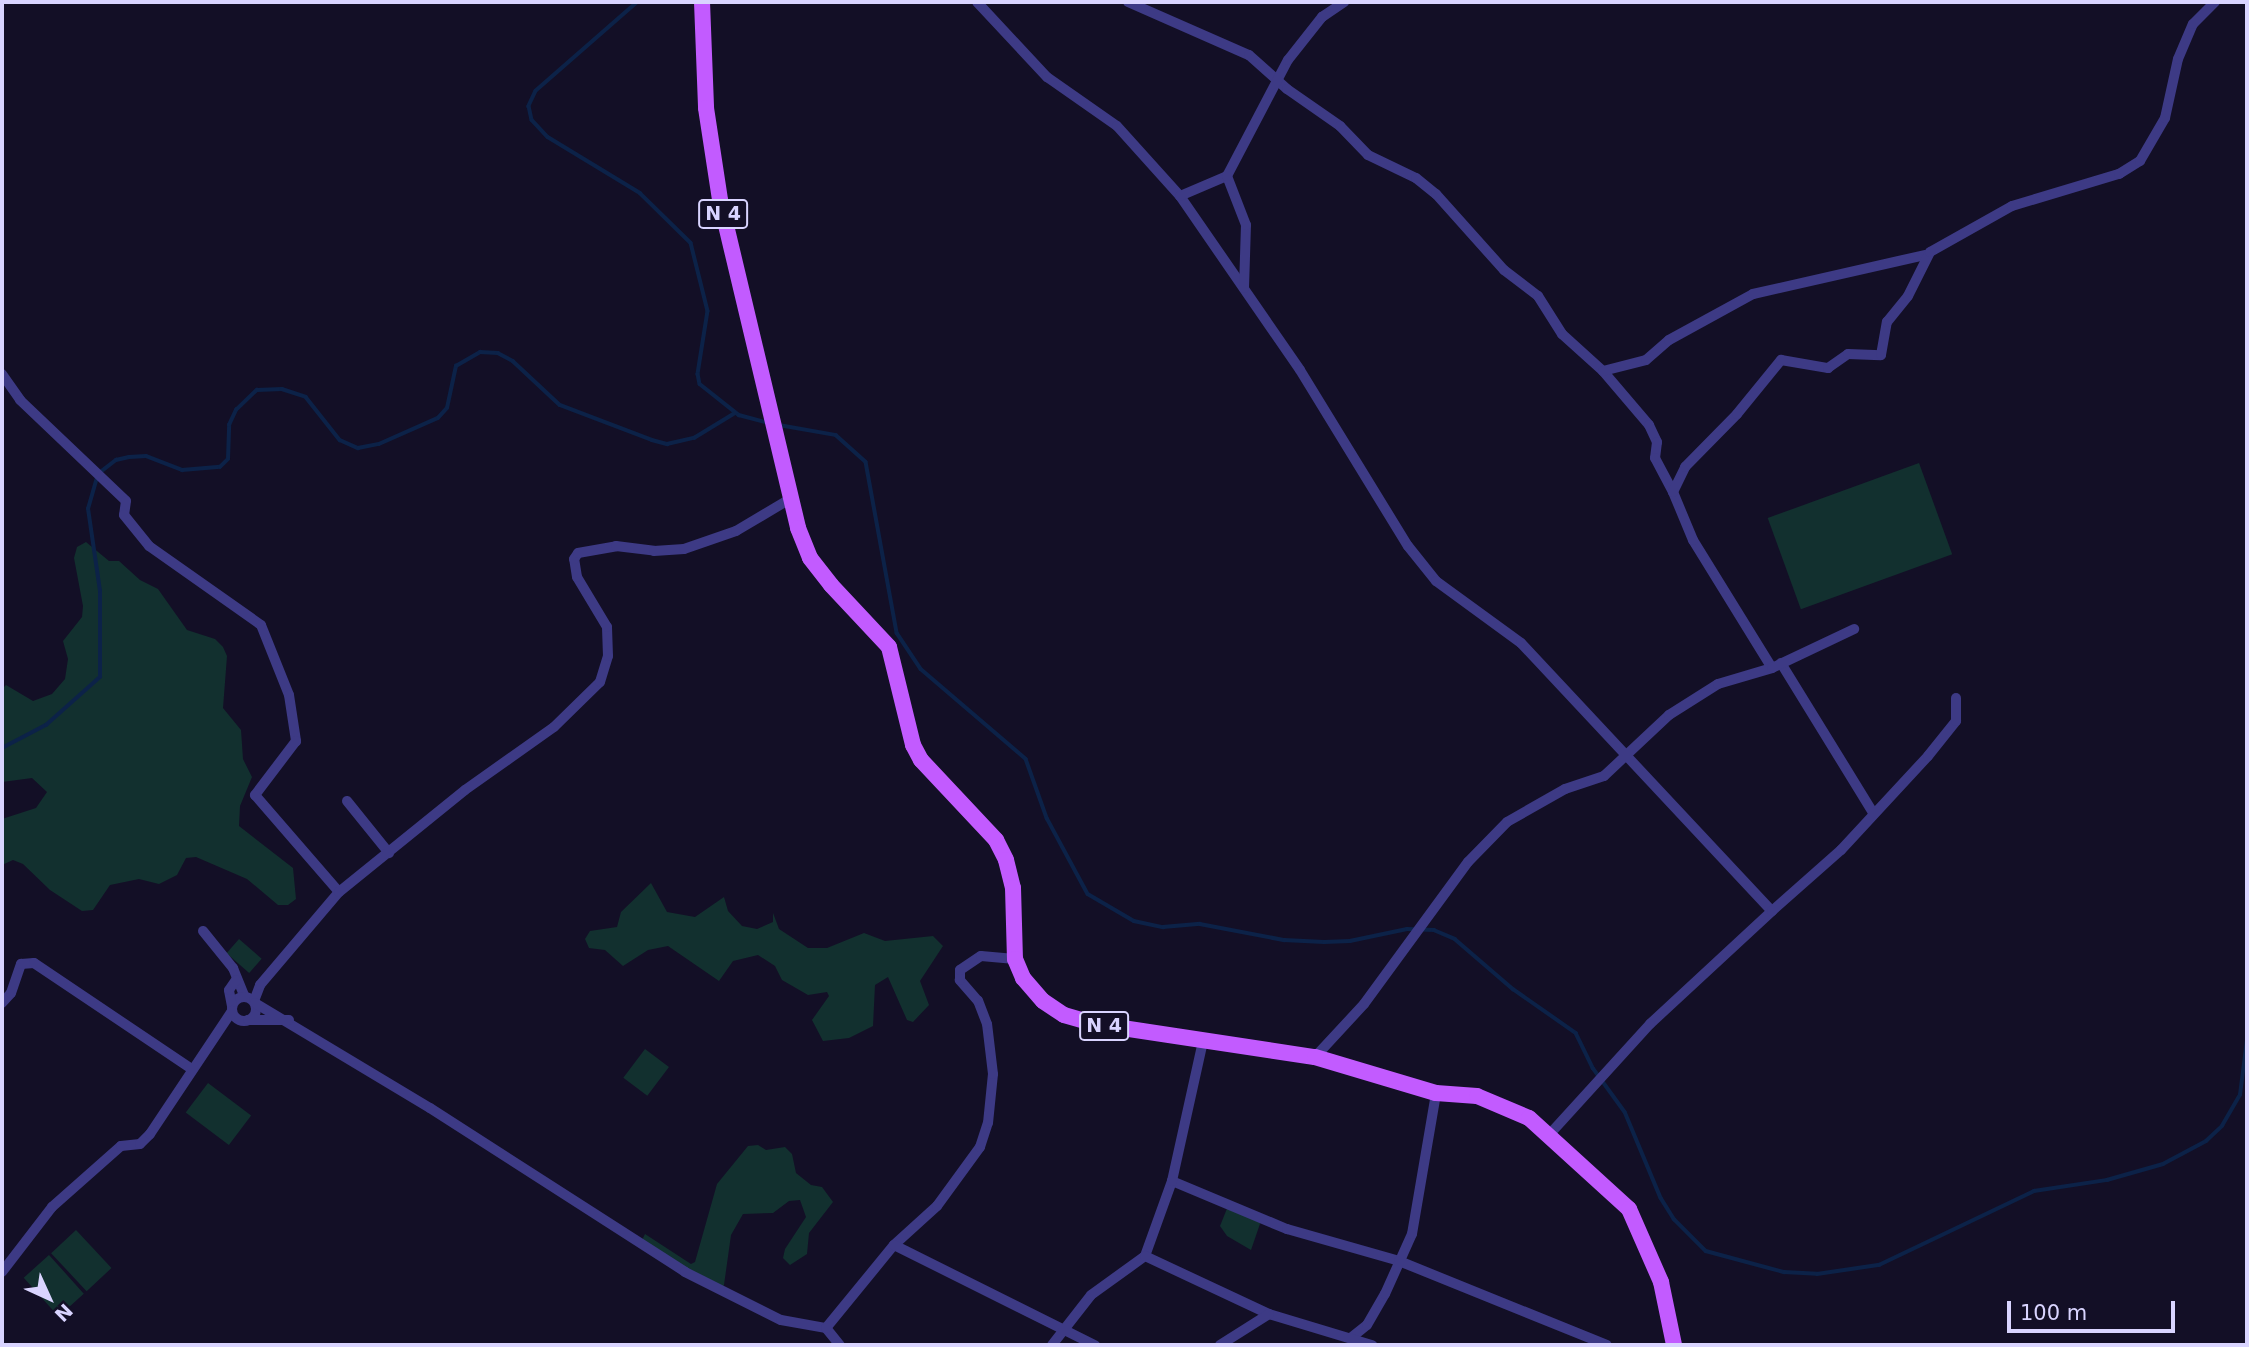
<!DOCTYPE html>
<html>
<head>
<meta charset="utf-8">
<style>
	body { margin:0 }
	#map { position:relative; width:2249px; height:1347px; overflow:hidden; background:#130f26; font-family:"DejaVu Sans",sans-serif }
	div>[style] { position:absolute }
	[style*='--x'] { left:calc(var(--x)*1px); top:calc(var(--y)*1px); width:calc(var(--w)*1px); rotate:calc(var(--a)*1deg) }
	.green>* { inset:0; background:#12302f; transform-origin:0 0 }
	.stream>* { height:3.5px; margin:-1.75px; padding:0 1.75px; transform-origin:1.75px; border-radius:1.75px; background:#0c2248 }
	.minor>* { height:10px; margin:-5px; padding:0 5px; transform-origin:5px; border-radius:5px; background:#3d3a85 }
	.minor>.ring { margin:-5px; padding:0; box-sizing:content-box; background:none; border:10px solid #3d3a85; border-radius:50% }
	.primary>* { height:16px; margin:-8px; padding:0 8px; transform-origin:8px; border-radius:8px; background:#c25bff }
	span { translate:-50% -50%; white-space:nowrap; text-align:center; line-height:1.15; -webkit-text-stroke:5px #130f26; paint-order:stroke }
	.shield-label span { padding:2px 5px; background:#130f26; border:2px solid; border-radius:5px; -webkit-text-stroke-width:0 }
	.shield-label { font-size:19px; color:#d9d4ff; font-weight:700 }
	.frame { position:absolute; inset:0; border:4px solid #d9d4ff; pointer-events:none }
	.north { position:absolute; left:14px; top:1263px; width:70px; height:70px; -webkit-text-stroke:5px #130f26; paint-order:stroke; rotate:135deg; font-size:19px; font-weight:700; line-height:28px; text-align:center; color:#d9d4ff }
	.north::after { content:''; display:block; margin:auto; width:24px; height:32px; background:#d9d4ff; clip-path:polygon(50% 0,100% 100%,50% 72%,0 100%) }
	.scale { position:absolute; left:2007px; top:1301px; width:168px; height:32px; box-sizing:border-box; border:4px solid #d9d4ff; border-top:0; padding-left:9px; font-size:21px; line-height:24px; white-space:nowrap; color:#d9d4ff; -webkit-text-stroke:5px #130f26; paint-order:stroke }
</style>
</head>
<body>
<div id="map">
	<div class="green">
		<i style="left:1919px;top:463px;width:97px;height:161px;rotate:70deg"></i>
		<i style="clip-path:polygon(86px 542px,109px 561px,119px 561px,140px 580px,158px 589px,187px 630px,215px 639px,223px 647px,227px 656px,223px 708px,241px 730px,243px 759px,252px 777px,240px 806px,239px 826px,293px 868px,296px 899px,288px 905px,278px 905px,247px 879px,196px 857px,186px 858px,177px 875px,159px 884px,139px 879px,110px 885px,93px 910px,82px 911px,50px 890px,23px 864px,13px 860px,2px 865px,2px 819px,36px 808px,47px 792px,32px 778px,2px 782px,2px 689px,6px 685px,33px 701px,52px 694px,65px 679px,68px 659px,63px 641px,82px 617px,83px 606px,74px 558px,77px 547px)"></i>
		<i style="clip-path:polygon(651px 883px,667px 912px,695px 917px,724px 897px,728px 911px,742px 926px,757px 929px,773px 922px,773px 913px,779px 929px,808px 948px,827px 948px,864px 933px,885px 941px,933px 936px,943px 946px,920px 981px,929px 1005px,913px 1022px,907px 1020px,888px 977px,875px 985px,873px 1026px,849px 1038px,823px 1041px,812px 1020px,829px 996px,827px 992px,808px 995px,782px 980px,775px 966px,758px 955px,733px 961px,719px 981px,668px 946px,648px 950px,623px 966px,605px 950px,589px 948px,585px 939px,590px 931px,617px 927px,621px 912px)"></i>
		<i style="left:239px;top:939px;width:30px;height:19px;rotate:41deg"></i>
		<i style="left:645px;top:1049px;width:30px;height:36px;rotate:37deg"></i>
		<i style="left:208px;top:1083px;width:54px;height:37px;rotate:37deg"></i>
		<i style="clip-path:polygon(758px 1145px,766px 1150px,785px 1147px,792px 1154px,796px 1173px,811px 1185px,822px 1187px,833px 1202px,809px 1233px,807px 1254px,790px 1265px,783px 1258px,785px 1249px,806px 1217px,800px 1200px,789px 1201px,773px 1213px,743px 1214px,731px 1235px,724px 1285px,716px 1293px,640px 1244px,645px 1234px,691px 1264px,695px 1262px,717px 1184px,748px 1146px)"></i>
		<i style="clip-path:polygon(1228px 1206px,1261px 1221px,1251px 1250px,1227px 1236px,1220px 1226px)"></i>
		<i style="left:76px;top:1230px;width:52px;height:34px;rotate:47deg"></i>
		<i style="left:49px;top:1255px;width:52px;height:34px;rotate:48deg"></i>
	</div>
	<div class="stream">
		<i style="--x:638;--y:2;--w:135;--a:138.9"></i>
		<i style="--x:536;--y:91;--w:17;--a:115"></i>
		<i style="--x:529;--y:106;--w:14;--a:78"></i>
		<i style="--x:532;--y:120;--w:23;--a:47"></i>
		<i style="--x:548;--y:137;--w:108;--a:31.3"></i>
		<i style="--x:640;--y:193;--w:71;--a:44.4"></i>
		<i style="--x:691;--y:243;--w:70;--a:76"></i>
		<i style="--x:708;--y:311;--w:64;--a:99"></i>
		<i style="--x:698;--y:374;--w:10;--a:79"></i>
		<i style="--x:700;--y:384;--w:50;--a:38.5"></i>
		<i style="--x:739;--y:415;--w:30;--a:15"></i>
		<i style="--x:779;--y:425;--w:58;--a:10"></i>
		<i style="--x:836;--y:435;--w:40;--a:42"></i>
		<i style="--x:866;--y:462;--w:174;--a:79.7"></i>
		<i style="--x:897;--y:633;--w:43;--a:56.3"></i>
		<i style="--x:921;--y:669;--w:138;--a:40.6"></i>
		<i style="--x:1026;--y:759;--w:63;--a:70.4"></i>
		<i style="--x:1047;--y:818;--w:86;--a:61.7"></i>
		<i style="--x:1088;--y:894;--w:53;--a:30.4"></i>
		<i style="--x:1134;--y:921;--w:30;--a:12"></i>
		<i style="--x:1163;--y:927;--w:37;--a:-5"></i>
		<i style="--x:1200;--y:924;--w:86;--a:10.8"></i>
		<i style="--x:1284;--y:940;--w:40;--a:2.9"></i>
		<i style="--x:1324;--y:942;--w:26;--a:-2"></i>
		<i style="--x:1350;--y:941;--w:58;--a:-11.9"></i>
		<i style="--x:1407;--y:929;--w:27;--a:2"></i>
		<i style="--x:1434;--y:930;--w:23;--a:23"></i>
		<i style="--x:1455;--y:939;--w:77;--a:40.8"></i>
		<i style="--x:1513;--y:989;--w:77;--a:34.9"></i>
		<i style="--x:1576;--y:1033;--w:39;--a:64"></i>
		<i style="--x:1593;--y:1068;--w:54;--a:54"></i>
		<i style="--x:1625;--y:1112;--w:93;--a:67.3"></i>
		<i style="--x:1661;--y:1198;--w:25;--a:58"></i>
		<i style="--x:1674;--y:1219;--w:45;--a:45"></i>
		<i style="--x:1706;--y:1251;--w:81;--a:15.1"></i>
		<i style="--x:1784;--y:1272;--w:33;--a:3"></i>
		<i style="--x:1817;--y:1274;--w:63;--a:-8.3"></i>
		<i style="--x:1879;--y:1265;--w:172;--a:-25.5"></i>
		<i style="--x:2034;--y:1191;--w:74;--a:-8.6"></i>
		<i style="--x:2107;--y:1180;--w:58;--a:-15.9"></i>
		<i style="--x:2163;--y:1164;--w:49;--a:-28.1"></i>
		<i style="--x:2206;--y:1141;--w:22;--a:-43"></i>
		<i style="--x:2222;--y:1126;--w:36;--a:-60"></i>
		<i style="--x:2240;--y:1095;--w:55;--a:-82.7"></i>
		<i style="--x:2;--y:748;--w:50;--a:-27.6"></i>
		<i style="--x:46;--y:725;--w:72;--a:-41.6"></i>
		<i style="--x:100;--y:677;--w:86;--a:-90"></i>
		<i style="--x:100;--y:591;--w:83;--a:-98.3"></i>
		<i style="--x:88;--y:509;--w:36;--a:-74"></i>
		<i style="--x:98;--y:474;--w:23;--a:-38"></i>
		<i style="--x:116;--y:460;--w:13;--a:-13"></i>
		<i style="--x:129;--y:457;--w:17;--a:-3"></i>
		<i style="--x:146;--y:456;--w:39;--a:21"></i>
		<i style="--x:182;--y:470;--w:38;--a:-5"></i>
		<i style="--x:220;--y:467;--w:11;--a:-45"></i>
		<i style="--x:228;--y:459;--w:34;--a:-88"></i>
		<i style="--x:229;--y:425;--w:17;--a:-65"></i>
		<i style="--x:236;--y:410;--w:29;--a:-44"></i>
		<i style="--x:257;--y:390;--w:25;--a:-2"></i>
		<i style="--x:282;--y:389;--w:25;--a:18"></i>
		<i style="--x:306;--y:397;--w:55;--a:51.7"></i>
		<i style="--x:340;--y:440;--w:20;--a:24"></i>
		<i style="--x:358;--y:448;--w:21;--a:-11"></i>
		<i style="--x:379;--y:444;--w:64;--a:-23.8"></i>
		<i style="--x:438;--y:418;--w:13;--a:-48"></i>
		<i style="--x:447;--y:408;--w:43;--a:-77.9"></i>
		<i style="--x:456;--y:366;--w:28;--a:-30"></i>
		<i style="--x:480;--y:352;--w:18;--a:3"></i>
		<i style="--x:498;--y:353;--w:17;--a:28"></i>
		<i style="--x:513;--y:361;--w:64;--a:43.1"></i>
		<i style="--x:560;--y:405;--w:98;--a:20.8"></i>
		<i style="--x:652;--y:440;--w:16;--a:15"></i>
		<i style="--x:667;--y:444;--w:28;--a:-13"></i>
		<i style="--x:694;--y:438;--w:48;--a:-31.4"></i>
	</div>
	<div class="minor">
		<i style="--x:977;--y:2;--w:103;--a:47"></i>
		<i style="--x:1047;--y:77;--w:85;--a:35"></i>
		<i style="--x:1117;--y:126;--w:94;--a:48"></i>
		<i style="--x:1180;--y:196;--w:211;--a:55.4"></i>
		<i style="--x:1300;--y:370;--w:206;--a:58.5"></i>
		<i style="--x:1408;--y:546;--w:45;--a:51.3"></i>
		<i style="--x:1436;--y:581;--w:105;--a:36.1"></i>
		<i style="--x:1521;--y:643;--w:367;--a:46.9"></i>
		<i style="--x:1772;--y:911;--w:166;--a:137.2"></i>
		<i style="--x:1650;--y:1024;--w:149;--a:132.3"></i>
		<i style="--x:1128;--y:2;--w:132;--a:23.7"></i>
		<i style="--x:1249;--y:55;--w:51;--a:41.8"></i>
		<i style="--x:1287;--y:89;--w:65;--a:34.9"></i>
		<i style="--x:1340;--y:126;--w:40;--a:46"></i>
		<i style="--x:1368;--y:155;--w:53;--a:25.6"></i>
		<i style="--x:1416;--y:178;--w:26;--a:39"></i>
		<i style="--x:1436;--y:194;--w:102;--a:48.2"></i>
		<i style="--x:1504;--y:270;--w:43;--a:37.4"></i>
		<i style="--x:1538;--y:296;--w:45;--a:57.7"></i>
		<i style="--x:1562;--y:334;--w:55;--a:42.1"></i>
		<i style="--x:1603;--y:371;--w:71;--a:49.6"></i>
		<i style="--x:1649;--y:425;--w:19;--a:65"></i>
		<i style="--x:1657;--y:442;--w:16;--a:97"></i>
		<i style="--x:1655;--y:458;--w:38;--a:62"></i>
		<i style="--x:1180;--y:196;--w:51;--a:-23.1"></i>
		<i style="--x:1244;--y:288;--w:63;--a:-88.2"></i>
		<i style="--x:1246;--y:225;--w:53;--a:-111.2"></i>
		<i style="--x:1227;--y:176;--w:131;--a:-62.3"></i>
		<i style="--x:1288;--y:60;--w:55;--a:-51.7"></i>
		<i style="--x:1322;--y:17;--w:27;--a:-34"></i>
		<i style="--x:1603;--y:371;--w:44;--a:-14.3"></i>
		<i style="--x:1646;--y:360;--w:30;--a:-41"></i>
		<i style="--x:1669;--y:340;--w:96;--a:-28.7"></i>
		<i style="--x:1753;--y:294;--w:176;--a:-12.8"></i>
		<i style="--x:2;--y:374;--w:32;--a:55"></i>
		<i style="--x:20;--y:400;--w:146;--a:43.6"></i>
		<i style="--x:126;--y:501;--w:14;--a:98"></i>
		<i style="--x:124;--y:515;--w:40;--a:51"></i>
		<i style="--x:149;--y:546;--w:137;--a:35.2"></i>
		<i style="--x:261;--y:625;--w:75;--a:68.2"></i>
		<i style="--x:289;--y:695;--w:47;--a:81.3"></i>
		<i style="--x:296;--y:741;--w:68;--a:127.2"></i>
		<i style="--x:255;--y:795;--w:128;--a:49.1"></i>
		<i style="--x:1781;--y:663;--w:177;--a:58.4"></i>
		<i style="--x:1772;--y:668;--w:150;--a:-121.7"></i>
		<i style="--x:1693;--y:540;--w:52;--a:-112.6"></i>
		<i style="--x:1673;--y:492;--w:28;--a:-64"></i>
		<i style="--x:1685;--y:467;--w:74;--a:-45.5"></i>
		<i style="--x:1737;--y:414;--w:70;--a:-50.8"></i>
		<i style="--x:1781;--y:360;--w:48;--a:9.7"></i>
		<i style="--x:1828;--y:368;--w:24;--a:-35"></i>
		<i style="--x:1848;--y:354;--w:33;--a:2"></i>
		<i style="--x:1881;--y:355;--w:34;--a:-80"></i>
		<i style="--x:1887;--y:322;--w:33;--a:-51"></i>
		<i style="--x:1908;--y:296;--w:49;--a:-63.4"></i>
		<i style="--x:1930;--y:252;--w:94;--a:-29.3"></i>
		<i style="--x:2012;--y:206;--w:112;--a:-16.7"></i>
		<i style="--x:2119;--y:174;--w:25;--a:-32"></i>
		<i style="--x:2140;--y:161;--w:50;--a:-59.8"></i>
		<i style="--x:2165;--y:118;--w:60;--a:-77.6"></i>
		<i style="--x:2178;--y:59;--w:38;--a:-67"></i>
		<i style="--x:2193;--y:24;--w:31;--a:-45"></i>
		<i style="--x:347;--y:801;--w:67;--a:51.1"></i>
		<i style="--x:1772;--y:911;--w:92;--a:-41.5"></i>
		<i style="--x:1841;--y:850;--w:128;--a:-47.2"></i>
		<i style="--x:1928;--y:756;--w:45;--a:-51.3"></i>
		<i style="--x:1956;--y:721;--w:23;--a:-90"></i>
		<i style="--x:203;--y:931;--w:48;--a:51"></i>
		<i style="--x:233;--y:968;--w:31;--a:68"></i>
		<i class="ring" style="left:232px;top:997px;width:14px;height:14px"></i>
		<i style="--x:254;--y:1001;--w:17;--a:-69"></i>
		<i style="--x:260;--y:985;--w:122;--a:-49.7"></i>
		<i style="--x:339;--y:892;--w:162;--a:-39"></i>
		<i style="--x:465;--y:790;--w:109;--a:-35.3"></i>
		<i style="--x:554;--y:727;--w:64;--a:-44.4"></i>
		<i style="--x:600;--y:682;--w:27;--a:-73"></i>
		<i style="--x:608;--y:656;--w:29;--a:-92"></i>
		<i style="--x:607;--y:627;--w:58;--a:-121"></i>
		<i style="--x:577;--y:577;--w:18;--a:-99"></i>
		<i style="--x:574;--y:559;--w:7;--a:-56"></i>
		<i style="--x:578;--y:553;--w:39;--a:-10"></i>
		<i style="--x:616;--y:546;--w:38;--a:7"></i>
		<i style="--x:654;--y:551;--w:30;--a:-4"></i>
		<i style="--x:684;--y:549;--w:55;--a:-19.1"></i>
		<i style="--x:736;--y:531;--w:63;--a:-30.7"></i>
		<i style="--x:2;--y:1003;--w:13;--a:-48"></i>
		<i style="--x:11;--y:993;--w:31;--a:-71"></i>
		<i style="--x:21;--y:964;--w:13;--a:-4"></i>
		<i style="--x:34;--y:963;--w:188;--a:33.9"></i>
		<i style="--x:255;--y:1003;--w:204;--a:31"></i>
		<i style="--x:430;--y:1108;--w:303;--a:32.7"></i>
		<i style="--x:685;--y:1272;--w:107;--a:26.6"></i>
		<i style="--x:781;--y:1320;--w:46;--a:10.1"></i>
		<i style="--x:826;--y:1328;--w:22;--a:51"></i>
		<i style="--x:232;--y:1006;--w:16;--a:-101"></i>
		<i style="--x:229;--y:990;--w:12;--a:-55"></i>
		<i style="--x:248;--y:1020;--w:41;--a:0"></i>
		<i style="--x:1315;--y:1057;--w:72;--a:-47.2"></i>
		<i style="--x:1364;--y:1004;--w:176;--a:-53.8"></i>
		<i style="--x:1468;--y:862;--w:56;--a:-45.7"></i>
		<i style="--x:1507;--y:822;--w:67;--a:-29.6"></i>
		<i style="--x:1565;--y:789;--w:41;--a:-18.4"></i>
		<i style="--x:1604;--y:776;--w:89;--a:-43.2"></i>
		<i style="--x:1669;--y:715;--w:58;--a:-32.3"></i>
		<i style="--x:1718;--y:684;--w:56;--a:-16.5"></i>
		<i style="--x:1772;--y:668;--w:91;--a:-25.4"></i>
		<i style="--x:1172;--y:1181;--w:125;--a:22.7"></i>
		<i style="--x:1287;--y:1229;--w:116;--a:15.9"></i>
		<i style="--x:1399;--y:1261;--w:224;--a:22"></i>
		<i style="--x:894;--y:1245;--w:58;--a:-42.2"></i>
		<i style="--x:937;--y:1206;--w:73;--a:-53.9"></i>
		<i style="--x:980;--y:1147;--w:25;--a:-72"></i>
		<i style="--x:988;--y:1123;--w:49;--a:-84.2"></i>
		<i style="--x:993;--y:1074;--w:50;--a:-96.8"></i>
		<i style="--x:987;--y:1024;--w:25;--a:-111"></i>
		<i style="--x:978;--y:1001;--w:28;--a:-131"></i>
		<i style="--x:960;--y:980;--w:10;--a:-90"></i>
		<i style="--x:960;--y:970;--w:25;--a:-34"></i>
		<i style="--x:981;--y:956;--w:34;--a:5"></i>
		<i style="--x:1145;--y:1256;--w:80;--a:-70.2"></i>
		<i style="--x:1172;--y:1181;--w:143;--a:-77.5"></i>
		<i style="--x:2;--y:1272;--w:82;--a:-52.4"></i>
		<i style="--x:52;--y:1207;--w:92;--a:-41.5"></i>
		<i style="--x:121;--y:1146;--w:19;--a:-6"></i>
		<i style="--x:140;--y:1144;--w:14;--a:-45"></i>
		<i style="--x:150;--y:1134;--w:148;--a:-56.3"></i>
		<i style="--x:826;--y:1328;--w:107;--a:-50.7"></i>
		<i style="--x:894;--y:1245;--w:225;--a:26.5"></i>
		<i style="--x:1352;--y:1337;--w:19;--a:-39"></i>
		<i style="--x:1367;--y:1325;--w:36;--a:-60"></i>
		<i style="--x:1385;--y:1294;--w:66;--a:-65.8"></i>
		<i style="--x:1412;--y:1234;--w:143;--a:-80.3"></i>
		<i style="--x:1052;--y:1345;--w:63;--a:-52"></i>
		<i style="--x:1091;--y:1295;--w:67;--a:-35.8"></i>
		<i style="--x:1145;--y:1256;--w:137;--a:25.1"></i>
		<i style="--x:1269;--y:1314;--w:108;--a:16.8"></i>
		<i style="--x:1220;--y:1345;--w:58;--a:-32.3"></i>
	</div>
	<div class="primary">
		<i style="--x:702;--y:2;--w:106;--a:87.8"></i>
		<i style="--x:706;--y:108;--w:93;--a:81.3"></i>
		<i style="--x:720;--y:200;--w:337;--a:76.6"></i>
		<i style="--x:798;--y:528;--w:32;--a:68"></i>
		<i style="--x:810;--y:558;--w:34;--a:52"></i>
		<i style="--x:831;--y:585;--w:85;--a:46.9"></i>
		<i style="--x:889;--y:647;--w:101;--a:76.2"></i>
		<i style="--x:913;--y:745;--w:17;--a:62"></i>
		<i style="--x:921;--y:760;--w:110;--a:46.8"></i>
		<i style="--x:996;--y:840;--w:22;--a:63"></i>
		<i style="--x:1006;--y:860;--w:29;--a:76"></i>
		<i style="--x:1013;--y:888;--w:71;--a:88.4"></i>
		<i style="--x:1015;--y:959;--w:21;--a:67"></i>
		<i style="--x:1023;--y:978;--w:30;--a:49"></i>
		<i style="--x:1043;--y:1001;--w:25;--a:34"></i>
		<i style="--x:1064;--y:1015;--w:33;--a:16"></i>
		<i style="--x:1096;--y:1024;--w:221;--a:8.6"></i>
		<i style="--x:1315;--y:1057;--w:126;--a:16.6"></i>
		<i style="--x:1436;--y:1093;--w:41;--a:4.2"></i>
		<i style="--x:1477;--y:1096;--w:56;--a:22.9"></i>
		<i style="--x:1529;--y:1118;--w:135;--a:42.3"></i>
		<i style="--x:1629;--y:1209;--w:80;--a:66.3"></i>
		<i style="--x:1661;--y:1282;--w:64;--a:78.3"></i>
	</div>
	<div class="shield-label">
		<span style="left:723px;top:214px">N 4</span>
		<span style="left:1104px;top:1026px">N 4</span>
	</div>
	<div class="frame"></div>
	<div class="north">N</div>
	<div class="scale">100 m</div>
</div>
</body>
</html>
